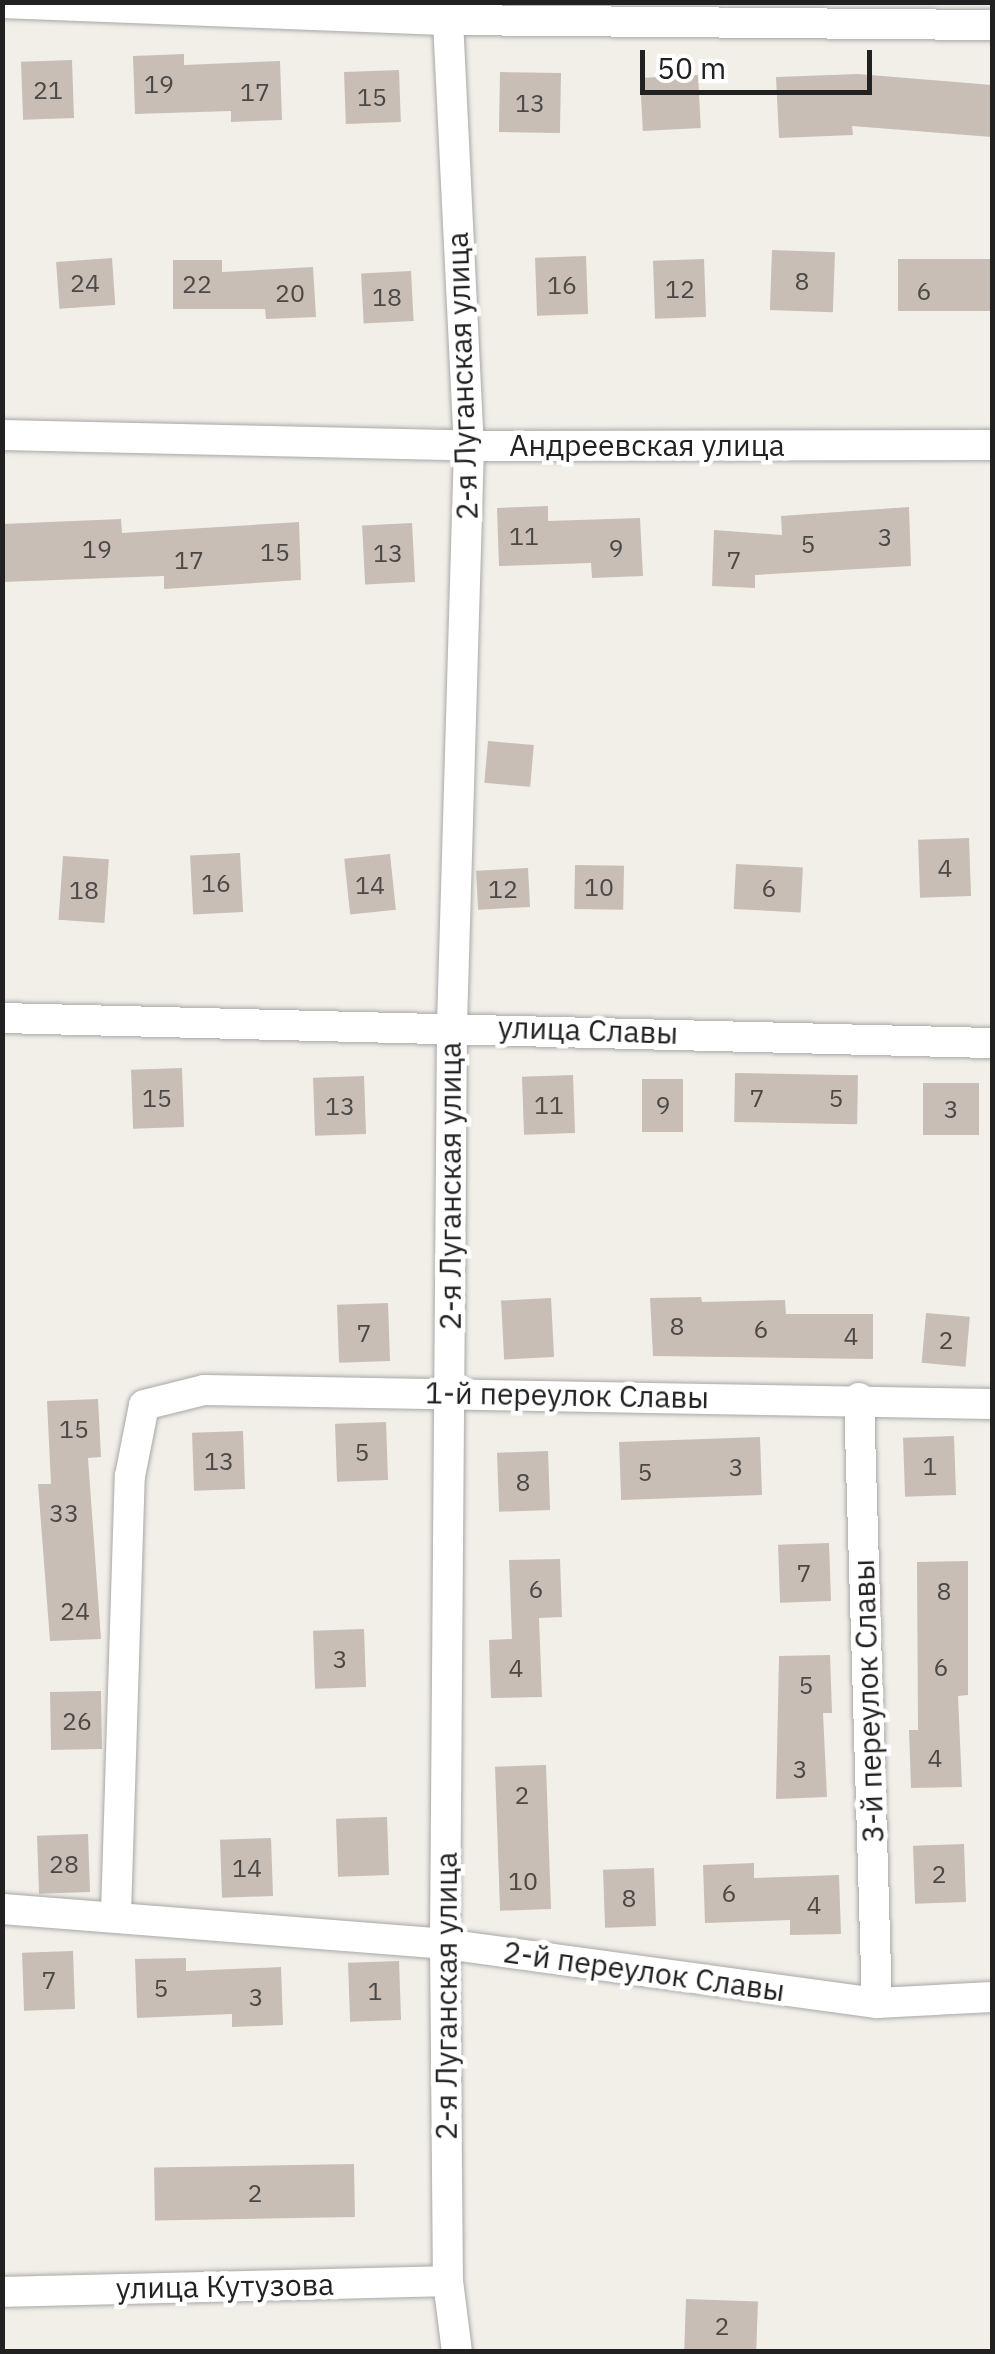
<!DOCTYPE html>
<html>
<head>
<meta charset="utf-8">
<style>
	body { margin:0 }
	#map { position:relative; width:995px; height:2354px; overflow:hidden; background:#f2efe8; font-family:"IBM Plex Sans",sans-serif }
	div>[style] { position:absolute }
	[style*='--x'] { left:calc(var(--x)*1px); top:calc(var(--y)*1px); width:calc(var(--w)*1px); rotate:calc(var(--a)*1deg) }
	.building>* { inset:0; background:#c8beb6; transform-origin:0 0 }
	.roads { filter:drop-shadow(0 0 2px #a8a8a8) drop-shadow(0 0 2px #a8a8a8) }
	.minor>* { height:30px; margin:-15px; padding:0 15px; transform-origin:15px; border-radius:15px; background:#fff }
	span { translate:-50% -50%; white-space:nowrap; text-align:center; line-height:1.15; -webkit-text-stroke:9px #fff; paint-order:stroke }
	.number-label { font-size:25px; color:#4b4846 }
	.number-label span { -webkit-text-stroke-width:0 }
	.street-label { font-size:30px; color:#212121 }
	.frame { position:absolute; inset:0; border:5px solid #212121; pointer-events:none }
	.scale { position:absolute; left:640px; top:50px; width:232px; height:45px; box-sizing:border-box; border:5px solid #212121; border-top:0; padding-left:12px; font-size:30px; line-height:35px; white-space:nowrap; color:#212121; -webkit-text-stroke:8px #fff; paint-order:stroke }
</style>
</head>
<body>
<div id="map">
	<div class="building">
		<i style="clip-path:polygon(184px 54px,184px 65px,280px 61px,282px 120px,231px 122px,231px 111px,135px 114px,133px 56px)"></i>
		<i style="left:72px;top:60px;width:58px;height:51px;rotate:88deg"></i>
		<i style="left:399px;top:70px;width:52px;height:55px;rotate:88deg"></i>
		<i style="left:500px;top:72px;width:61px;height:60px;rotate:1deg"></i>
		<i style="clip-path:polygon(858px 74px,992px 85px,992px 137px,852px 126px,853px 135px,779px 138px,776px 77px)"></i>
		<i style="left:698px;top:75px;width:53px;height:58px;rotate:87deg"></i>
		<i style="left:772px;top:250px;width:63px;height:60px;rotate:2deg"></i>
		<i style="left:586px;top:256px;width:58px;height:51px;rotate:88deg"></i>
		<i style="left:112px;top:258px;width:47px;height:56px;rotate:86deg"></i>
		<i style="left:704px;top:259px;width:58px;height:51px;rotate:88deg"></i>
		<i style="left:992px;top:259px;width:52px;height:94px;rotate:90deg"></i>
		<i style="clip-path:polygon(173px 260px,222px 260px,222px 272px,313px 267px,316px 317px,266px 319px,265px 309px,173px 309px)"></i>
		<i style="left:411px;top:271px;width:50px;height:50px;rotate:87deg"></i>
		<i style="clip-path:polygon(548px 506px,548px 521px,640px 518px,643px 576px,592px 578px,591px 563px,499px 566px,497px 508px)"></i>
		<i style="clip-path:polygon(909px 507px,911px 566px,755px 575px,755px 588px,712px 586px,714px 530px,782px 535px,781px 516px)"></i>
		<i style="clip-path:polygon(121px 519px,122px 533px,299px 522px,301px 580px,164px 589px,164px 576px,2px 582px,2px 524px)"></i>
		<i style="left:412px;top:523px;width:59px;height:50px;rotate:87deg"></i>
		<i style="left:488px;top:741px;width:46px;height:42px;rotate:5deg"></i>
		<i style="left:969px;top:838px;width:58px;height:51px;rotate:88deg"></i>
		<i style="left:240px;top:853px;width:59px;height:50px;rotate:87deg"></i>
		<i style="left:390px;top:854px;width:56px;height:46px;rotate:84deg"></i>
		<i style="left:63px;top:856px;width:46px;height:64px;rotate:4deg"></i>
		<i style="left:736px;top:864px;width:67px;height:45px;rotate:3deg"></i>
		<i style="left:575px;top:865px;width:49px;height:44px;rotate:1deg"></i>
		<i style="left:528px;top:868px;width:39px;height:52px;rotate:87deg"></i>
		<i style="left:182px;top:1068px;width:59px;height:51px;rotate:88deg"></i>
		<i style="left:735px;top:1073px;width:123px;height:49px;rotate:1deg"></i>
		<i style="left:573px;top:1075px;width:58px;height:51px;rotate:88deg"></i>
		<i style="left:364px;top:1076px;width:58px;height:51px;rotate:88deg"></i>
		<i style="left:642px;top:1079px;width:41px;height:53px"></i>
		<i style="left:923px;top:1083px;width:56px;height:52px"></i>
		<i style="clip-path:polygon(701px 1297px,702px 1302px,785px 1300px,786px 1314px,873px 1314px,873px 1359px,653px 1356px,650px 1298px)"></i>
		<i style="left:551px;top:1298px;width:59px;height:50px;rotate:87deg"></i>
		<i style="left:388px;top:1303px;width:58px;height:51px;rotate:88deg"></i>
		<i style="left:926px;top:1313px;width:44px;height:50px;rotate:5deg"></i>
		<i style="clip-path:polygon(98px 1399px,101px 1457px,88px 1458px,101px 1639px,50px 1641px,38px 1484px,51px 1484px,47px 1401px)"></i>
		<i style="left:386px;top:1422px;width:58px;height:51px;rotate:88deg"></i>
		<i style="left:243px;top:1431px;width:58px;height:51px;rotate:88deg"></i>
		<i style="left:954px;top:1436px;width:59px;height:51px;rotate:88deg"></i>
		<i style="left:760px;top:1437px;width:58px;height:141px;rotate:88deg"></i>
		<i style="left:548px;top:1451px;width:59px;height:51px;rotate:88deg"></i>
		<i style="left:829px;top:1543px;width:58px;height:51px;rotate:88deg"></i>
		<i style="clip-path:polygon(560px 1559px,562px 1617px,539px 1618px,542px 1697px,491px 1698px,489px 1640px,512px 1639px,509px 1560px)"></i>
		<i style="clip-path:polygon(968px 1561px,968px 1695px,958px 1696px,962px 1787px,911px 1788px,909px 1730px,918px 1730px,917px 1562px)"></i>
		<i style="left:364px;top:1629px;width:58px;height:51px;rotate:88deg"></i>
		<i style="clip-path:polygon(830px 1655px,832px 1713px,823px 1713px,827px 1797px,776px 1799px,779px 1656px)"></i>
		<i style="left:101px;top:1691px;width:58px;height:51px;rotate:89deg"></i>
		<i style="left:546px;top:1765px;width:144px;height:51px;rotate:88deg"></i>
		<i style="left:387px;top:1817px;width:58px;height:51px;rotate:88deg"></i>
		<i style="left:88px;top:1834px;width:58px;height:51px;rotate:88deg"></i>
		<i style="left:271px;top:1838px;width:58px;height:51px;rotate:88deg"></i>
		<i style="left:964px;top:1844px;width:58px;height:51px;rotate:88deg"></i>
		<i style="clip-path:polygon(754px 1863px,754px 1878px,839px 1875px,841px 1934px,790px 1935px,790px 1920px,705px 1923px,703px 1865px)"></i>
		<i style="left:654px;top:1868px;width:58px;height:51px;rotate:88deg"></i>
		<i style="left:73px;top:1951px;width:58px;height:51px;rotate:88deg"></i>
		<i style="clip-path:polygon(186px 1958px,186px 1971px,281px 1967px,283px 2025px,232px 2027px,232px 2014px,137px 2018px,135px 1959px)"></i>
		<i style="left:399px;top:1961px;width:59px;height:51px;rotate:88deg"></i>
		<i style="left:354px;top:2164px;width:53px;height:200px;rotate:89deg"></i>
		<i style="left:686px;top:2299px;width:72px;height:53px;rotate:2deg"></i>
	</div>
	<div class="roads">
		<div class="minor">
			<i style="--x:2;--y:3;--w:446;--a:2.2"></i>
			<i style="--x:448;--y:20;--w:544;--a:0.53"></i>
			<i style="--x:448;--y:20;--w:427;--a:87.2"></i>
			<i style="--x:469;--y:446;--w:580;--a:91.68"></i>
			<i style="--x:452;--y:1026;--w:918;--a:90.44"></i>
			<i style="--x:445;--y:1944;--w:337;--a:89.5"></i>
			<i style="--x:448;--y:2281;--w:72;--a:82.8"></i>
			<i style="--x:2;--y:435;--w:467;--a:1.3"></i>
			<i style="--x:469;--y:446;--w:523;--a:-0.11"></i>
			<i style="--x:2;--y:1018;--w:990;--a:1.45"></i>
			<i style="--x:859;--y:1398;--w:605;--a:88.3"></i>
			<i style="--x:2;--y:1909;--w:444;--a:4.5"></i>
			<i style="--x:445;--y:1944;--w:436;--a:7.8"></i>
			<i style="--x:877;--y:2003;--w:115;--a:-3"></i>
			<i style="--x:116;--y:1914;--w:438;--a:-88.2"></i>
			<i style="--x:130;--y:1476;--w:72;--a:-78.8"></i>
			<i style="--x:144;--y:1405;--w:62;--a:-14"></i>
			<i style="--x:204;--y:1390;--w:788;--a:1.02"></i>
			<i style="--x:2;--y:2292;--w:446;--a:-1.4"></i>
		</div>
	</div>
	<div class="number-label">
		<span style="left:159px;top:84px">19</span>
		<span style="left:48px;top:90px">21</span>
		<span style="left:255px;top:92px">17</span>
		<span style="left:372px;top:97px">15</span>
		<span style="left:530px;top:103px">13</span>
		<span style="left:802px;top:281px">8</span>
		<span style="left:85px;top:283px">24</span>
		<span style="left:197px;top:284px">22</span>
		<span style="left:562px;top:285px">16</span>
		<span style="left:680px;top:289px">12</span>
		<span style="left:924px;top:291px">6</span>
		<span style="left:290px;top:293px">20</span>
		<span style="left:387px;top:297px">18</span>
		<span style="left:524px;top:536px">11</span>
		<span style="left:885px;top:537px">3</span>
		<span style="left:808px;top:544px">5</span>
		<span style="left:616px;top:548px">9</span>
		<span style="left:97px;top:549px">19</span>
		<span style="left:275px;top:552px">15</span>
		<span style="left:388px;top:553px">13</span>
		<span style="left:189px;top:560px">17</span>
		<span style="left:734px;top:560px">7</span>
		<span style="left:945px;top:868px">4</span>
		<span style="left:216px;top:883px">16</span>
		<span style="left:370px;top:885px">14</span>
		<span style="left:599px;top:887px">10</span>
		<span style="left:769px;top:888px">6</span>
		<span style="left:503px;top:889px">12</span>
		<span style="left:84px;top:890px">18</span>
		<span style="left:157px;top:1098px">15</span>
		<span style="left:757px;top:1098px">7</span>
		<span style="left:836px;top:1098px">5</span>
		<span style="left:549px;top:1105px">11</span>
		<span style="left:663px;top:1105px">9</span>
		<span style="left:340px;top:1106px">13</span>
		<span style="left:951px;top:1109px">3</span>
		<span style="left:677px;top:1326px">8</span>
		<span style="left:761px;top:1329px">6</span>
		<span style="left:364px;top:1333px">7</span>
		<span style="left:851px;top:1336px">4</span>
		<span style="left:946px;top:1340px">2</span>
		<span style="left:74px;top:1429px">15</span>
		<span style="left:362px;top:1452px">5</span>
		<span style="left:219px;top:1461px">13</span>
		<span style="left:930px;top:1466px">1</span>
		<span style="left:736px;top:1467px">3</span>
		<span style="left:645px;top:1472px">5</span>
		<span style="left:523px;top:1482px">8</span>
		<span style="left:64px;top:1513px">33</span>
		<span style="left:804px;top:1573px">7</span>
		<span style="left:536px;top:1589px">6</span>
		<span style="left:944px;top:1591px">8</span>
		<span style="left:75px;top:1611px">24</span>
		<span style="left:340px;top:1659px">3</span>
		<span style="left:941px;top:1667px">6</span>
		<span style="left:516px;top:1668px">4</span>
		<span style="left:806px;top:1685px">5</span>
		<span style="left:77px;top:1721px">26</span>
		<span style="left:935px;top:1758px">4</span>
		<span style="left:800px;top:1769px">3</span>
		<span style="left:522px;top:1795px">2</span>
		<span style="left:64px;top:1864px">28</span>
		<span style="left:247px;top:1868px">14</span>
		<span style="left:939px;top:1874px">2</span>
		<span style="left:523px;top:1881px">10</span>
		<span style="left:729px;top:1893px">6</span>
		<span style="left:629px;top:1898px">8</span>
		<span style="left:814px;top:1905px">4</span>
		<span style="left:49px;top:1980px">7</span>
		<span style="left:161px;top:1988px">5</span>
		<span style="left:375px;top:1991px">1</span>
		<span style="left:256px;top:1997px">3</span>
		<span style="left:255px;top:2193px">2</span>
		<span style="left:722px;top:2326px">2</span>
	</div>
	<div class="street-label">
		<span style="left:462px;top:376px;rotate:-92deg">2-я Луганская улица</span>
		<span style="left:647px;top:445px">Андреевская улица</span>
		<span style="left:588px;top:1030px;rotate:2deg">улица Славы</span>
		<span style="left:450px;top:1186px;rotate:-90deg">2-я Луганская улица</span>
		<span style="left:567px;top:1395px;rotate:1deg">1-й переулок Славы</span>
		<span style="left:868px;top:1701px;rotate:-92deg">3-й переулок Славы</span>
		<span style="left:644px;top:1971px;rotate:8deg">2-й переулок Славы</span>
		<span style="left:446px;top:1996px;rotate:-90deg">2-я Луганская улица</span>
		<span style="left:225px;top:2286px;rotate:-1deg">улица Кутузова</span>
	</div>
	<div class="frame"></div>
	<div class="scale">50 m</div>
</div>
</body>
</html>
